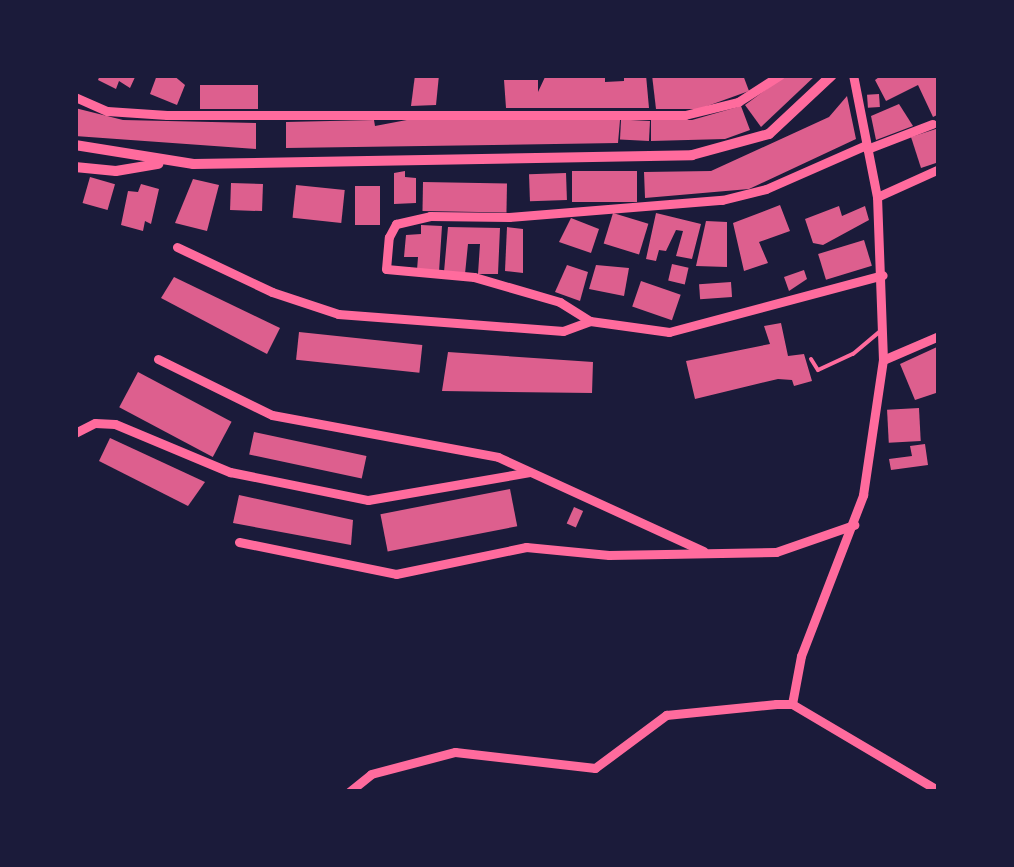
<!DOCTYPE html>
<html>
<head>
<meta charset="utf-8">
<style>
	body { margin:0 }
	#map { position:relative; width:1014px; height:867px; overflow:hidden; background:#1b1b3a; font-family:"Noto Sans",sans-serif }
	div>[style] { position:absolute }
	[style*='--x'] { left:calc(var(--x)*1px); top:calc(var(--y)*1px); width:calc(var(--w)*1px); rotate:calc(var(--a)*1deg) }
	.building>* { inset:0; background:#dd5f8e; transform-origin:0 0 }
	.service>* { height:4px; margin:-2px; padding:0 2px; transform-origin:2px; border-radius:2px; background:#ff6b9d }
	.minor>* { height:9px; margin:-4.5px; padding:0 4.5px; transform-origin:4.5px; border-radius:4.5px; background:#ff6b9d }
	.tertiary>* { height:10px; margin:-5px; padding:0 5px; transform-origin:5px; border-radius:5px; background:#ff6b9d }
	span { translate:-50% -50%; white-space:nowrap; text-align:center; line-height:1.15; -webkit-text-stroke:8px #1b1b3a; paint-order:stroke }
	.frame { position:absolute; inset:0; border:78px solid #1b1b3a; pointer-events:none }
</style>
</head>
<body>
<div id="map">
	<div class="building">
		<i style="clip-path:polygon(100px 75px,136px 75px,130px 88px,119px 81px,116px 89px,98px 80px)"></i>
		<i style="clip-path:polygon(157px 75px,173px 75px,185px 85px,177px 105px,150px 94px)"></i>
		<i style="clip-path:polygon(415px 75px,439px 75px,436px 105px,411px 106px)"></i>
		<i style="clip-path:polygon(624px 75px,646px 75px,649px 108px,506px 108px,504px 80px,538px 80px,538px 92px,545px 77px,605px 76px,605px 82px,624px 81px)"></i>
		<i style="clip-path:polygon(652px 75px,743px 75px,749px 91px,699px 109px,656px 109px)"></i>
		<i style="clip-path:polygon(786px 75px,816px 75px,761px 127px,745px 105px)"></i>
		<i style="clip-path:polygon(882px 75px,939px 75px,939px 114px,933px 117px,918px 85px,886px 101px,875px 80px)"></i>
		<i style="left:258px;top:85px;width:24px;height:58px;rotate:90deg"></i>
		<i style="left:879px;top:94px;width:13px;height:12px;rotate:86deg"></i>
		<i style="clip-path:polygon(847px 96px,856px 139px,749px 189px,645px 198px,644px 172px,711px 171px,829px 117px)"></i>
		<i style="clip-path:polygon(899px 104px,913px 126px,876px 140px,871px 116px)"></i>
		<i style="clip-path:polygon(741px 106px,750px 130px,725px 139px,651px 141px,651px 120px,692px 120px)"></i>
		<i style="clip-path:polygon(75px 108px,123px 120px,256px 123px,256px 149px,75px 136px)"></i>
		<i style="clip-path:polygon(412px 119px,620px 120px,618px 143px,286px 148px,286px 122px,374px 120px,375px 126px)"></i>
		<i style="left:650px;top:121px;width:20px;height:29px;rotate:93deg"></i>
		<i style="clip-path:polygon(939px 128px,939px 162px,921px 168px,911px 137px)"></i>
		<i style="clip-path:polygon(405px 171px,405px 177px,416px 178px,416px 203px,394px 204px,394px 173px)"></i>
		<i style="left:572px;top:171px;width:65px;height:31px"></i>
		<i style="left:566px;top:173px;width:27px;height:37px;rotate:88deg"></i>
		<i style="left:90px;top:177px;width:26px;height:27px;rotate:16deg"></i>
		<i style="clip-path:polygon(193px 179px,219px 185px,207px 231px,175px 223px)"></i>
		<i style="left:423px;top:182px;width:84px;height:29px;rotate:1deg"></i>
		<i style="left:231px;top:183px;width:32px;height:27px;rotate:2deg"></i>
		<i style="clip-path:polygon(141px 184px,159px 189px,151px 224px,145px 221px,143px 231px,121px 225px,128px 191px,138px 192px)"></i>
		<i style="left:296px;top:185px;width:49px;height:33px;rotate:6deg"></i>
		<i style="left:355px;top:186px;width:25px;height:39px"></i>
		<i style="clip-path:polygon(780px 205px,790px 231px,759px 242px,768px 263px,744px 271px,733px 223px)"></i>
		<i style="clip-path:polygon(839px 206px,842px 216px,865px 206px,869px 220px,823px 245px,813px 243px,805px 219px)"></i>
		<i style="left:613px;top:213px;width:37px;height:32px;rotate:17deg"></i>
		<i style="clip-path:polygon(656px 213px,701px 224px,692px 259px,676px 256px,683px 231px,676px 230px,666px 251px,659px 250px,656px 261px,646px 259px)"></i>
		<i style="clip-path:polygon(571px 218px,599px 229px,591px 253px,559px 242px)"></i>
		<i style="clip-path:polygon(706px 221px,727px 222px,727px 267px,696px 266px)"></i>
		<i style="clip-path:polygon(421px 225px,442px 226px,439px 272px,417px 270px,418px 257px,404px 257px,406px 235px,421px 234px)"></i>
		<i style="clip-path:polygon(448px 227px,500px 228px,498px 274px,478px 274px,480px 244px,468px 244px,465px 274px,444px 272px)"></i>
		<i style="clip-path:polygon(507px 227px,523px 229px,523px 273px,505px 271px)"></i>
		<i style="left:864px;top:240px;width:27px;height:48px;rotate:73deg"></i>
		<i style="left:672px;top:264px;width:17px;height:17px;rotate:13deg"></i>
		<i style="clip-path:polygon(567px 265px,588px 272px,580px 301px,555px 292px)"></i>
		<i style="clip-path:polygon(596px 265px,629px 268px,624px 296px,589px 289px)"></i>
		<i style="clip-path:polygon(804px 270px,807px 279px,789px 291px,784px 277px)"></i>
		<i style="clip-path:polygon(174px 277px,280px 328px,267px 354px,161px 298px)"></i>
		<i style="left:641px;top:281px;width:42px;height:27px;rotate:19deg"></i>
		<i style="left:731px;top:282px;width:15px;height:32px;rotate:86deg"></i>
		<i style="clip-path:polygon(781px 323px,788px 356px,804px 354px,812px 381px,794px 386px,792px 380px,778px 379px,695px 399px,686px 361px,770px 344px,764px 326px)"></i>
		<i style="left:299px;top:332px;width:124px;height:28px;rotate:6deg"></i>
		<i style="clip-path:polygon(937px 347px,939px 392px,915px 400px,900px 364px)"></i>
		<i style="clip-path:polygon(448px 352px,593px 362px,592px 393px,442px 391px)"></i>
		<i style="left:138px;top:372px;width:106px;height:40px;rotate:28deg"></i>
		<i style="left:919px;top:408px;width:33px;height:32px;rotate:87deg"></i>
		<i style="left:254px;top:432px;width:115px;height:23px;rotate:12deg"></i>
		<i style="clip-path:polygon(110px 438px,205px 482px,188px 506px,99px 461px)"></i>
		<i style="clip-path:polygon(925px 444px,928px 465px,891px 470px,889px 459px,912px 456px,910px 446px)"></i>
		<i style="left:510px;top:489px;width:38px;height:132px;rotate:79deg"></i>
		<i style="clip-path:polygon(239px 495px,353px 520px,351px 545px,233px 523px)"></i>
		<i style="left:574px;top:507px;width:10px;height:18px;rotate:24deg"></i>
	</div>
	<div class="service">
		<i style="--x:811;--y:359;--w:13;--a:58"></i>
		<i style="--x:818;--y:370;--w:38;--a:-25"></i>
		<i style="--x:853;--y:354;--w:34;--a:-40"></i>
	</div>
	<div class="minor">
		<i style="--x:75;--y:97;--w:35;--a:24"></i>
		<i style="--x:107;--y:111;--w:60;--a:3.8"></i>
		<i style="--x:167;--y:115;--w:518;--a:0"></i>
		<i style="--x:685;--y:115;--w:55;--a:-13.8"></i>
		<i style="--x:738;--y:102;--w:50;--a:-32.7"></i>
		<i style="--x:867;--y:149;--w:70;--a:-21"></i>
		<i style="--x:877;--y:197;--w:68;--a:-24.3"></i>
		<i style="--x:177;--y:247;--w:105;--a:25.3"></i>
		<i style="--x:272;--y:292;--w:70;--a:18.4"></i>
		<i style="--x:338;--y:314;--w:226;--a:4.3"></i>
		<i style="--x:563;--y:331;--w:29;--a:-20"></i>
		<i style="--x:590;--y:321;--w:80;--a:7.9"></i>
		<i style="--x:669;--y:332;--w:221;--a:-14.9"></i>
		<i style="--x:590;--y:321;--w:36;--a:-148"></i>
		<i style="--x:560;--y:302;--w:90;--a:-163.8"></i>
		<i style="--x:474;--y:277;--w:88;--a:-174.8"></i>
		<i style="--x:386;--y:269;--w:32;--a:-85"></i>
		<i style="--x:389;--y:237;--w:15;--a:-62"></i>
		<i style="--x:396;--y:224;--w:35;--a:-13"></i>
		<i style="--x:430;--y:216;--w:79;--a:0.7"></i>
		<i style="--x:509;--y:217;--w:214;--a:-4.6"></i>
		<i style="--x:722;--y:200;--w:45;--a:-14"></i>
		<i style="--x:766;--y:189;--w:109;--a:-23.7"></i>
		<i style="--x:158;--y:359;--w:127;--a:26.2"></i>
		<i style="--x:272;--y:415;--w:230;--a:10.5"></i>
		<i style="--x:498;--y:457;--w:226;--a:24.6"></i>
		<i style="--x:883;--y:360;--w:61;--a:-23.2"></i>
		<i style="--x:75;--y:433;--w:22;--a:-27"></i>
		<i style="--x:95;--y:423;--w:20;--a:3"></i>
		<i style="--x:115;--y:424;--w:125;--a:22.7"></i>
		<i style="--x:230;--y:472;--w:141;--a:11.5"></i>
		<i style="--x:368;--y:500;--w:164;--a:-9.8"></i>
		<i style="--x:239;--y:542;--w:160;--a:11.5"></i>
		<i style="--x:396;--y:574;--w:133;--a:-11.7"></i>
		<i style="--x:526;--y:547;--w:83;--a:5.5"></i>
		<i style="--x:609;--y:555;--w:167;--a:-1"></i>
		<i style="--x:776;--y:552;--w:83;--a:-19.1"></i>
		<i style="--x:792;--y:704;--w:49;--a:-79.4"></i>
		<i style="--x:801;--y:656;--w:173;--a:-68.9"></i>
		<i style="--x:863;--y:495;--w:136;--a:-81.6"></i>
		<i style="--x:883;--y:360;--w:163;--a:-92.1"></i>
		<i style="--x:877;--y:197;--w:124;--a:-101.1"></i>
		<i style="--x:349;--y:792;--w:28;--a:-39"></i>
		<i style="--x:371;--y:774;--w:87;--a:-14.7"></i>
		<i style="--x:455;--y:752;--w:141;--a:6.5"></i>
		<i style="--x:595;--y:768;--w:89;--a:-36.7"></i>
		<i style="--x:666;--y:715;--w:111;--a:-5.7"></i>
		<i style="--x:776;--y:704;--w:16;--a:0"></i>
		<i style="--x:792;--y:704;--w:171;--a:30.6"></i>
	</div>
	<div class="tertiary">
		<i style="--x:75;--y:145;--w:120;--a:9.1"></i>
		<i style="--x:193;--y:164;--w:499;--a:-1"></i>
		<i style="--x:692;--y:155;--w:80;--a:-15.3"></i>
		<i style="--x:769;--y:134;--w:86;--a:-43.1"></i>
		<i style="--x:75;--y:167;--w:41;--a:5.6"></i>
		<i style="--x:116;--y:171;--w:43;--a:-9.5"></i>
	</div>
	<div class="frame"></div>
</div>
</body>
</html>
